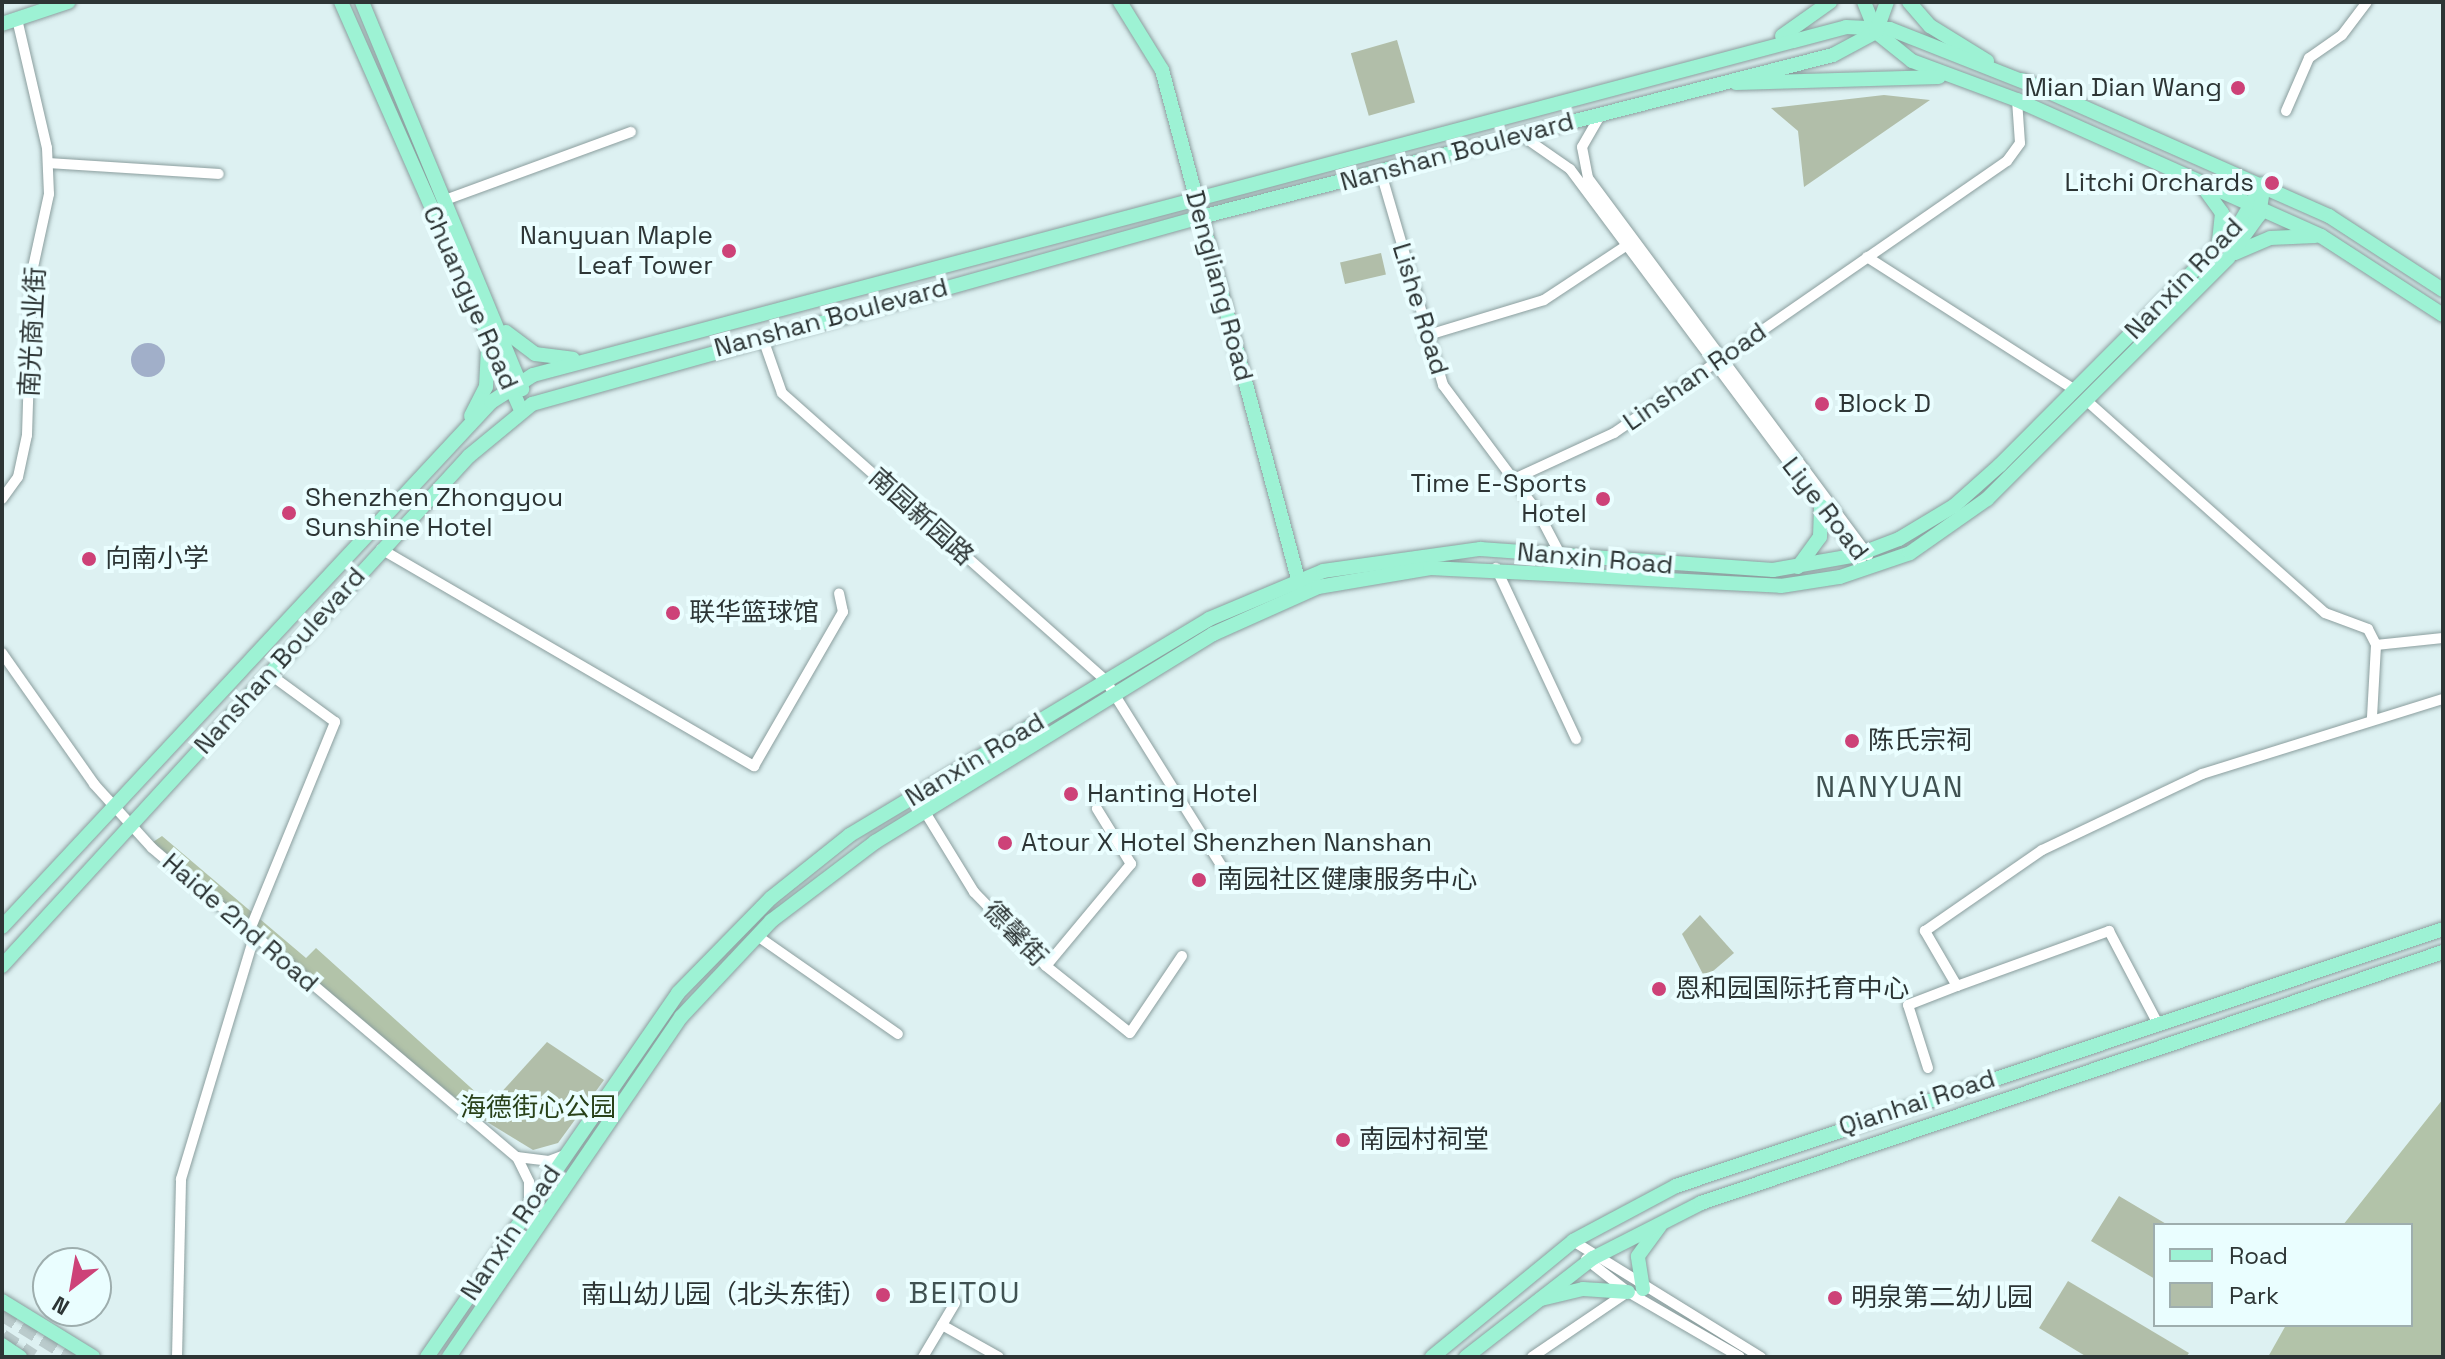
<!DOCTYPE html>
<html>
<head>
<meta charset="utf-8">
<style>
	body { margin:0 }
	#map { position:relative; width:2445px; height:1359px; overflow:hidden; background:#ddf1f2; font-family:"Space Grotesk","Noto Sans SC",sans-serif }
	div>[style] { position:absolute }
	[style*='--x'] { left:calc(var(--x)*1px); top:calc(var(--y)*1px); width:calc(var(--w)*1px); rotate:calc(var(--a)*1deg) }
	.green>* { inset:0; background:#b1bea9; transform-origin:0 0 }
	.forest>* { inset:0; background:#b2c3a9 }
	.water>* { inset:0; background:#a1afc9 }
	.round { border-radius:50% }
	.highway-tunnel>* { height:16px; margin-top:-8px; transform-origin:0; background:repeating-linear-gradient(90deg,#bacbcc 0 16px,transparent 0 24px) }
	.roads { filter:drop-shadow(0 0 2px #8b9e9e) drop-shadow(0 0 2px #8b9e9e) }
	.minor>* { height:10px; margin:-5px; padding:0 5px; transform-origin:5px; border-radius:5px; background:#fff }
	.major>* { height:14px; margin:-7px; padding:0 7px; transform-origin:7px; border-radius:7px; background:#9df2d4 }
	.dots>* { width:22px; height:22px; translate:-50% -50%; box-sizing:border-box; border:4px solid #eafeff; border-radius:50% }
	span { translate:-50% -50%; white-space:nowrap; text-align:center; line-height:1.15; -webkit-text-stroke:8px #eafeff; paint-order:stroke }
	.poi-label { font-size:26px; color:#2d3535 }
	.right { translate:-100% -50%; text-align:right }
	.left { translate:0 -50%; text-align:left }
	.street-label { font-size:26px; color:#2d3535 }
	.park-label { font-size:26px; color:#294119 }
	.quarter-label { font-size:30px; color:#405252; letter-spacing:2px }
	.frame { position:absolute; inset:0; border:4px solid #2d3535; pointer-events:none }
	.legend { position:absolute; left:2153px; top:1223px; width:260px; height:104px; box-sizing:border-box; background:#eafeff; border:2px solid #9eaeae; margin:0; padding:10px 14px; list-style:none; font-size:24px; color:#2d3535 }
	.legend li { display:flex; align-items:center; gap:16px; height:40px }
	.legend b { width:40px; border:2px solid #9eaeae }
	.north { position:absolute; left:32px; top:1247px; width:80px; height:80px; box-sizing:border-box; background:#eafeff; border:2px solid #9eaeae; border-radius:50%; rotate:211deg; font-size:22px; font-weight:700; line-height:32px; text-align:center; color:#2d3535 }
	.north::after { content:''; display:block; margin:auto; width:28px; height:36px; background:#cd4278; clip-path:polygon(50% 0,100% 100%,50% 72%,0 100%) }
</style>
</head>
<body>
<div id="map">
	<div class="green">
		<i style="left:1397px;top:40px;width:65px;height:48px;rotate:74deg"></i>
		<i style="clip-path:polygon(1884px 95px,1930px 100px,1804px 187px,1798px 131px,1771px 108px)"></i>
		<i style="left:1381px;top:253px;width:22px;height:42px;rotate:77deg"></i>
		<i style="clip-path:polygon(1700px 915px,1734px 953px,1705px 978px,1682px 934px)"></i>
		<i style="clip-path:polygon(547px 1042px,604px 1080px,558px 1143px,533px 1150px,479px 1117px)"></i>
		<i style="clip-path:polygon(2119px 1196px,2168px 1225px,2155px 1225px,2155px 1279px,2091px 1241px)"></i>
		<i style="clip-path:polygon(2068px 1281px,2189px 1353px,2186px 1357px,2087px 1357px,2039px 1328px)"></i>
	</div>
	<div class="forest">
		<i style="clip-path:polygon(162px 836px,306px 958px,316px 948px,490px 1105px,479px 1117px,330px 996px,153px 842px)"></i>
		<i style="clip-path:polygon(2443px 1099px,2443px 1357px,2268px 1357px,2286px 1325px,2411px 1325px,2411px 1225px,2343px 1225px)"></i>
	</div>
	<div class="water">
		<i class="round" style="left:131px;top:343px;width:34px;height:34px"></i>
	</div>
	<div class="highway-tunnel">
		<i style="--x:2;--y:1313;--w:84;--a:31.8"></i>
		<i style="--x:2;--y:1337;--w:37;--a:33"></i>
	</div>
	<div class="roads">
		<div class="minor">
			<i style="--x:2286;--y:111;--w:58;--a:-66.5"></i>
			<i style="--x:2309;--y:58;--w:40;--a:-34.9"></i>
			<i style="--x:2342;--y:35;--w:41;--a:-52.9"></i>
			<i style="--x:1601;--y:114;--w:38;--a:120"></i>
			<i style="--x:1582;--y:147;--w:32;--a:79"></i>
			<i style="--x:1588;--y:178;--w:470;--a:53.4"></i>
			<i style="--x:1521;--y:135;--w:60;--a:34.8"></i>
			<i style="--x:1570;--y:169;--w:487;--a:53.3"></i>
			<i style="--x:49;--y:163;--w:170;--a:3.7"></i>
			<i style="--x:1381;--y:173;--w:221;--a:73.7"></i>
			<i style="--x:1443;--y:385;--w:161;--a:53.3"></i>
			<i style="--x:1539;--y:514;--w:45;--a:62.3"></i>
			<i style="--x:445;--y:200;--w:198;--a:-20.1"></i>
			<i style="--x:1867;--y:257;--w:247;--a:32.6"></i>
			<i style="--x:762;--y:336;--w:60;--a:70.7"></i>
			<i style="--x:782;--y:393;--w:433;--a:41.6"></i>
			<i style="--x:1106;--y:681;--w:232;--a:58"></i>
			<i style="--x:1425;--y:336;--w:124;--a:-16.8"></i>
			<i style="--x:1544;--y:300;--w:100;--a:-33.5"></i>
			<i style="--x:2086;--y:400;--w:320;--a:41.7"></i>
			<i style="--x:2325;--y:613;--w:46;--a:20.4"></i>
			<i style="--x:2368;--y:629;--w:18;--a:63"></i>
			<i style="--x:2376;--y:645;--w:67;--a:-6"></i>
			<i style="--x:1514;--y:479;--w:110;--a:-24.7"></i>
			<i style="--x:1614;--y:433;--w:478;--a:-34.7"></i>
			<i style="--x:2007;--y:161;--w:22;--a:-54"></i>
			<i style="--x:2020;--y:143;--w:43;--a:-94"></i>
			<i style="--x:2;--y:499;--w:27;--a:-54"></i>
			<i style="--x:18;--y:477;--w:43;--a:-77.9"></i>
			<i style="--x:27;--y:435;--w:163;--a:-88.2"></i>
			<i style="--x:32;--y:272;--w:80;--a:-77.7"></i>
			<i style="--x:49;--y:194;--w:46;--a:-92.5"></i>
			<i style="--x:47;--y:148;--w:132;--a:-103.1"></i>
			<i style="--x:381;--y:549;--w:432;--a:30.2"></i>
			<i style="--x:754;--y:766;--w:178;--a:-60"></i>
			<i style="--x:843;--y:612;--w:19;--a:-102"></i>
			<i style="--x:1496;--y:568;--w:189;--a:64.9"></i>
			<i style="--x:2;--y:653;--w:160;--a:54.9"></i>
			<i style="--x:94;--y:784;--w:86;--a:47.8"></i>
			<i style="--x:152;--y:848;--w:478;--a:40.3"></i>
			<i style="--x:517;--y:1157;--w:28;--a:64"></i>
			<i style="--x:529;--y:1182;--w:25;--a:90"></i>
			<i style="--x:2372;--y:717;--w:72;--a:-86.8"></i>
			<i style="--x:925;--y:812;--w:94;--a:58.5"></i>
			<i style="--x:974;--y:892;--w:103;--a:45.8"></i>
			<i style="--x:1046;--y:966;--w:107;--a:38.6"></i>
			<i style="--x:1130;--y:1033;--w:93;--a:-56"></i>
			<i style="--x:249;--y:932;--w:227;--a:-67.7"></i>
			<i style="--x:335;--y:722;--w:83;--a:-143.8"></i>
			<i style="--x:756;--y:935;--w:173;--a:34.9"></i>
			<i style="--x:1046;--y:966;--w:133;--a:-50.2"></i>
			<i style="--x:1131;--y:864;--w:65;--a:-121.7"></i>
			<i style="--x:1957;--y:986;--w:162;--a:-19.9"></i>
			<i style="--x:2109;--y:931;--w:105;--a:62.2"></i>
			<i style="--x:1928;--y:1068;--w:66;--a:-107.6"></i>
			<i style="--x:1908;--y:1005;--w:53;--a:-21.2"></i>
			<i style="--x:1957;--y:986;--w:64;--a:-120.2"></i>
			<i style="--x:1925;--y:931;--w:142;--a:-34.7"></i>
			<i style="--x:2042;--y:850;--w:177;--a:-25.4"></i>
			<i style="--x:2202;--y:774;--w:252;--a:-17.3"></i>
			<i style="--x:517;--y:1157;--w:32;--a:7"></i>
			<i style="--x:549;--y:1161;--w:17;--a:-21"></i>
			<i style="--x:1573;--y:1241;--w:221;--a:31.7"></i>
			<i style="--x:1586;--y:1259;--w:53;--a:38.2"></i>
			<i style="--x:1628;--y:1292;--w:129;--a:30.1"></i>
			<i style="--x:942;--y:1325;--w:65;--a:29.3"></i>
			<i style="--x:177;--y:1357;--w:178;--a:-88.7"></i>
			<i style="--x:181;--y:1179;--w:253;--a:-73.2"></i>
			<i style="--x:923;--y:1357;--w:63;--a:-59.3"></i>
			<i style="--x:1532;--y:1357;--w:114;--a:-34.2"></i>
		</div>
		<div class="major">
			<i style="--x:341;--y:2;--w:446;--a:66.2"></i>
			<i style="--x:362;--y:2;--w:419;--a:67.5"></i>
			<i style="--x:1120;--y:2;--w:80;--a:58.3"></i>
			<i style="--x:1162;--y:70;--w:527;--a:75.04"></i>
			<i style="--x:1864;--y:2;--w:32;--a:68"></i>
			<i style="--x:1876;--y:32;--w:46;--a:38.9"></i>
			<i style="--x:1912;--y:61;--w:112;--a:20.4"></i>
			<i style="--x:2017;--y:100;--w:333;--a:24.1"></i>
			<i style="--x:2321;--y:236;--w:145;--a:32.9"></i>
			<i style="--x:1909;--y:2;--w:32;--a:49"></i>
			<i style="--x:1930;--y:26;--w:67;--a:31.6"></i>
			<i style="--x:2;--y:24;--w:70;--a:-18.4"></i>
			<i style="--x:1782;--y:36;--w:59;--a:-35.3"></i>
			<i style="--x:2022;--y:80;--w:336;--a:23.9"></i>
			<i style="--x:2329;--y:216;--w:136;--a:33"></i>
			<i style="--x:1736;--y:83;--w:203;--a:-1.7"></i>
			<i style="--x:2201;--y:184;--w:36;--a:54"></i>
			<i style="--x:2222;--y:213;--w:30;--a:96"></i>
			<i style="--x:2235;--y:253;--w:38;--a:-23"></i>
			<i style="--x:2270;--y:238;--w:45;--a:-2.5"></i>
			<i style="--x:506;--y:332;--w:36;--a:37"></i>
			<i style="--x:535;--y:354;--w:38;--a:7"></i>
			<i style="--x:471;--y:416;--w:33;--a:-63"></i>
			<i style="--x:486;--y:387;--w:38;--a:-87"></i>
			<i style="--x:1798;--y:567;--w:37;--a:-54"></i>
			<i style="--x:1820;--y:537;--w:31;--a:-88"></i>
			<i style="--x:2;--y:927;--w:717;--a:-47.03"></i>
			<i style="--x:491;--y:402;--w:50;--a:-32.7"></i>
			<i style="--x:533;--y:375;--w:1358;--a:-14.84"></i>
			<i style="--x:1846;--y:27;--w:44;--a:2.6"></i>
			<i style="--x:1890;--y:29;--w:149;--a:21.6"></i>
			<i style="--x:2;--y:966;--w:692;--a:-47.52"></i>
			<i style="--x:469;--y:456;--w:82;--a:-39.5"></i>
			<i style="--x:532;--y:404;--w:695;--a:-15.62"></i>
			<i style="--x:1201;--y:217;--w:652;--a:-14.38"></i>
			<i style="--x:1833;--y:55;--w:49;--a:-28.1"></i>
			<i style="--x:1876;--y:32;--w:32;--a:-70"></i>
			<i style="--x:1643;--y:1289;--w:33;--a:-99"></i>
			<i style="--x:1638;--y:1256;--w:37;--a:-54"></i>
			<i style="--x:1541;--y:1299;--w:43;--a:-13.4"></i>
			<i style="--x:1583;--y:1289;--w:45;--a:3.8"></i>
			<i style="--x:2;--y:1301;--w:107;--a:31.6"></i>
			<i style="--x:2;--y:1345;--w:22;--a:34"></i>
			<i style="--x:427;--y:1357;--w:442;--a:-55.4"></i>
			<i style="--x:678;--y:993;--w:133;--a:-45.6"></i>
			<i style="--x:771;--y:898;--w:101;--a:-38.6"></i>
			<i style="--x:850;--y:835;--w:419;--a:-31"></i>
			<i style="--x:1209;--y:619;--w:124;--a:-22.8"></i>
			<i style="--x:1323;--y:571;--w:159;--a:-8"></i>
			<i style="--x:1480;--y:549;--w:294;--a:4.1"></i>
			<i style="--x:1773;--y:570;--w:85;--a:-10.1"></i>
			<i style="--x:1857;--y:555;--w:45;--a:-20.9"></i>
			<i style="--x:1899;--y:539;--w:64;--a:-31"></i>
			<i style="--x:1954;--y:506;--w:62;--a:-41.7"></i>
			<i style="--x:2000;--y:465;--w:337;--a:-45.1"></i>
			<i style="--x:2238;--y:226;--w:49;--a:-59.2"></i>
			<i style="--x:449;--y:1357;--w:412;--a:-55.7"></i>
			<i style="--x:681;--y:1017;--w:132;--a:-46.8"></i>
			<i style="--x:771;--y:921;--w:131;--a:-37.2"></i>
			<i style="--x:875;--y:842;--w:397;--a:-31.6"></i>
			<i style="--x:1213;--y:634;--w:115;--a:-24.1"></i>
			<i style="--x:1318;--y:587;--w:114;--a:-9.6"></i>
			<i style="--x:1430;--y:568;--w:351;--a:2.9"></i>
			<i style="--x:1781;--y:586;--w:60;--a:-8.7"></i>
			<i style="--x:1840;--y:577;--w:74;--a:-18.9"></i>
			<i style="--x:1910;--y:553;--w:94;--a:-35"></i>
			<i style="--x:1987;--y:499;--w:341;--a:-45"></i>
			<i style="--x:2228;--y:258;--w:53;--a:-54.2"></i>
			<i style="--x:2259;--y:215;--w:25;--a:-81"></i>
			<i style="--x:1432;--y:1357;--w:183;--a:-39.4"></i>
			<i style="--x:1573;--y:1241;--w:117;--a:-28.1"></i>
			<i style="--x:1676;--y:1186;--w:809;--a:-18.52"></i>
			<i style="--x:1466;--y:1357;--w:161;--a:-37.9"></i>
			<i style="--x:1593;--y:1258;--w:121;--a:-27"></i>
			<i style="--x:1701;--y:1203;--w:783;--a:-18.69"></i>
		</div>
	</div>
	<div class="dots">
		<i style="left:2238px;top:88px;background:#cd4278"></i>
		<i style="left:2272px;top:183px;background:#cd4278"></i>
		<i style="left:729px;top:251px;background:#cd4278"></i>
		<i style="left:1822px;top:404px;background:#cd4278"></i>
		<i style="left:1603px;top:499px;background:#cd4278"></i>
		<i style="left:289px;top:513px;background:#cd4278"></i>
		<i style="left:89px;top:559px;background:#cd4278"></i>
		<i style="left:673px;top:613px;background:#cd4278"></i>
		<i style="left:1852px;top:741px;background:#cd4278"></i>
		<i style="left:1071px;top:794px;background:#cd4278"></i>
		<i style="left:1005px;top:843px;background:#cd4278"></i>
		<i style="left:1199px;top:880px;background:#cd4278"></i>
		<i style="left:1659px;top:989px;background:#cd4278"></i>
		<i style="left:1343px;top:1140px;background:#cd4278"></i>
		<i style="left:883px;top:1295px;background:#cd4278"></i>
		<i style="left:1835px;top:1298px;background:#cd4278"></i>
	</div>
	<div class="poi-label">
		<span class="right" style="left:2222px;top:88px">Mian Dian Wang</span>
		<span class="right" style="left:2254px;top:183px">Litchi Orchards</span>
		<span class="right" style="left:713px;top:251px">Nanyuan Maple<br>Leaf Tower</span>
		<span class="left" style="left:1838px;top:404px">Block D</span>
		<span class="right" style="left:1587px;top:499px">Time E-Sports<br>Hotel</span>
		<span class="left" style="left:305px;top:513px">Shenzhen Zhongyou<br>Sunshine Hotel</span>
		<span class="left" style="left:105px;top:559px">向南小学</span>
		<span class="left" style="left:689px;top:613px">联华篮球馆</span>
		<span class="left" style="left:1868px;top:741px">陈氏宗祠</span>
		<span class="left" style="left:1087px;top:794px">Hanting Hotel</span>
		<span class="left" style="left:1021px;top:843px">Atour X Hotel Shenzhen Nanshan</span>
		<span class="left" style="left:1217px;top:880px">南园社区健康服务中心</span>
		<span class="left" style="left:1675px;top:989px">恩和园国际托育中心</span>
		<span class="left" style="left:1359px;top:1140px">南园村祠堂</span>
		<span class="right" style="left:867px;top:1295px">南山幼儿园（北头东街）</span>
		<span class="left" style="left:1851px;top:1298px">明泉第二幼儿园</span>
	</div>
	<div class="street-label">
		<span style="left:1457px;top:152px;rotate:-15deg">Nanshan Boulevard</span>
		<span style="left:2184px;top:279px;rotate:-46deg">Nanxin Road</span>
		<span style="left:1219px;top:286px;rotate:75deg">Dengliang Road</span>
		<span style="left:470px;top:298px;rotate:66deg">Chuangye Road</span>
		<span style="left:1420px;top:309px;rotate:73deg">Lishe Road</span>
		<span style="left:831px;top:318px;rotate:-15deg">Nanshan Boulevard</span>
		<span style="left:33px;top:332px;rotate:-87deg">南光商业街</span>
		<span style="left:1695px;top:377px;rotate:-35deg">Linshan Road</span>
		<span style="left:1825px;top:509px;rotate:52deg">Liye Road</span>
		<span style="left:921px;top:517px;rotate:42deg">南园新园路</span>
		<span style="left:1595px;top:559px;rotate:5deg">Nanxin Road</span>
		<span style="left:280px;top:661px;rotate:-48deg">Nanshan Boulevard</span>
		<span style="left:975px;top:760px;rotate:-31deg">Nanxin Road</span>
		<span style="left:240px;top:923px;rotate:41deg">Haide 2nd Road</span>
		<span style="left:1015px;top:934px;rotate:46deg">德馨街</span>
		<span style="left:1917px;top:1103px;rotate:-18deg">Qianhai Road</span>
		<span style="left:511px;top:1233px;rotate:-56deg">Nanxin Road</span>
	</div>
	<div class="park-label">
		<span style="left:538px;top:1108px">海德街心公园</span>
	</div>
	<div class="quarter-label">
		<span style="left:1890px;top:787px">NANYUAN</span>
		<span style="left:965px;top:1293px">BEITOU</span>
	</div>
	<div class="frame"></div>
	<ul class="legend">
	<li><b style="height:10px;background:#9df2d4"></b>Road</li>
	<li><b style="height:22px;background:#b1bea9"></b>Park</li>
	</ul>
	<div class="north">N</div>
</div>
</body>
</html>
